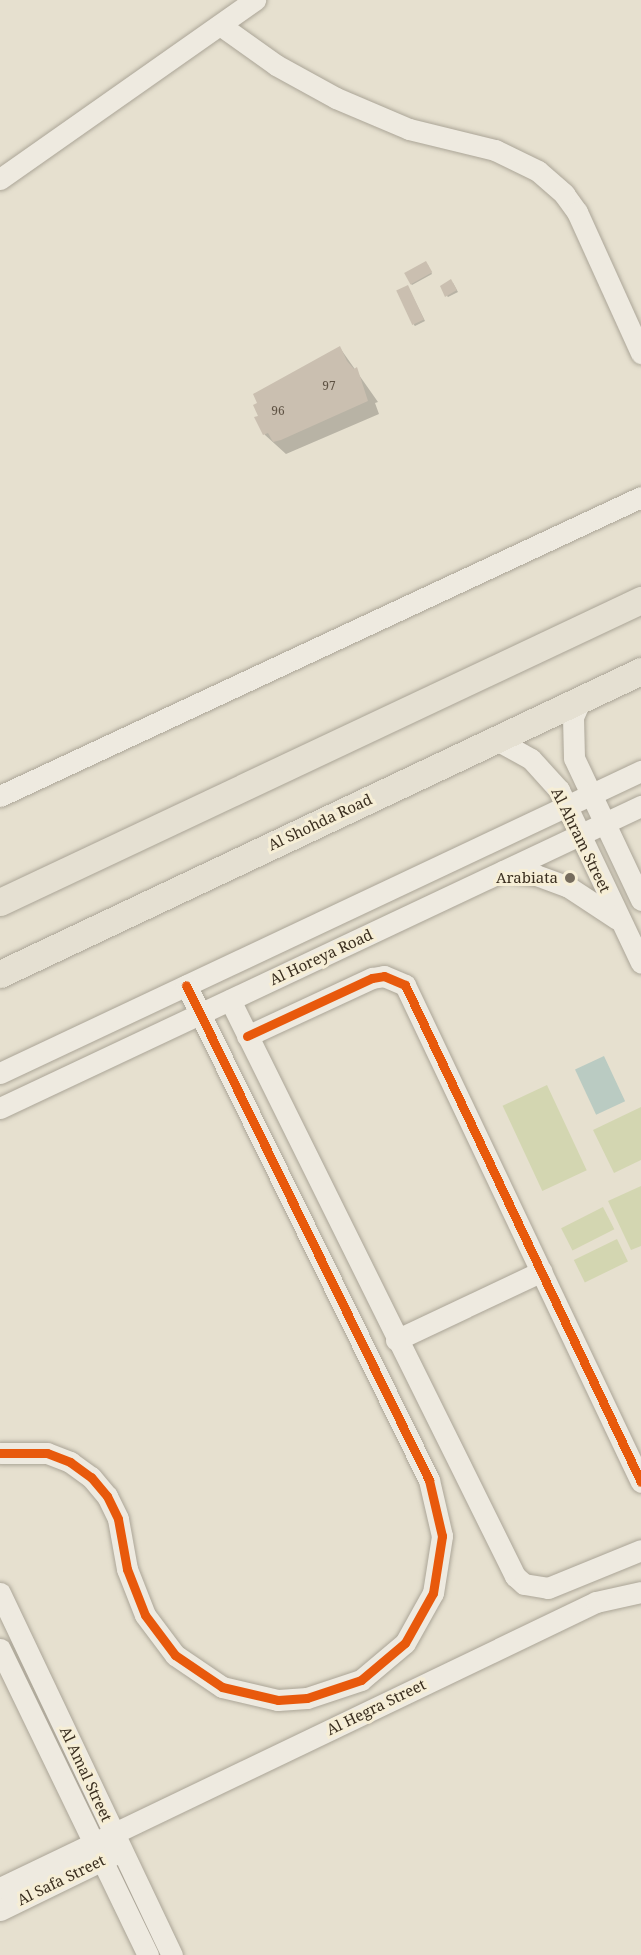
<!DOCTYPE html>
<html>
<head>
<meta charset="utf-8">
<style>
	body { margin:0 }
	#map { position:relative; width:641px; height:1955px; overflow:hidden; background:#e6e0cf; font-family:"Noto Serif",serif }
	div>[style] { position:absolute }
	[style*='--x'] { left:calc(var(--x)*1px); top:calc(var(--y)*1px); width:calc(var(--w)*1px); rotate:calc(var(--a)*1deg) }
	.green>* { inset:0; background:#d3d6b1; transform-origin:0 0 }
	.water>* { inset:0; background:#bacbc2; transform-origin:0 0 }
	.shadow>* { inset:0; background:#0003 }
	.building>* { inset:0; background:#cabfb0; transform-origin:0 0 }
	.roads { filter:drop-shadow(0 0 2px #aba597) drop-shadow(0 0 2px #aba597) }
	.minor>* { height:21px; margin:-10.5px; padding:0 10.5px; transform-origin:10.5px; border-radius:10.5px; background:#eeeae0 }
	.major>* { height:27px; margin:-13.5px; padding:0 13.5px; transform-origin:13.5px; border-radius:13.5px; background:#e5e0d2 }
	.cycleway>* { height:9px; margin:-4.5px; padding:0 4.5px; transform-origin:4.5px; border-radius:4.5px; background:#e8590c }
	.dots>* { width:16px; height:16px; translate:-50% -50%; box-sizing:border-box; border:3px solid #f6eed6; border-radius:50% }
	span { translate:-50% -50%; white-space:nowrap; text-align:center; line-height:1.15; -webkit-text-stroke:6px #f6eed6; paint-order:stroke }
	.number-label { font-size:12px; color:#5e5243 }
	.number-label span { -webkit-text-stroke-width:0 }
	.street-label { font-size:15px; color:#3a2e1f }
	.poi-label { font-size:15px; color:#3a2e1f }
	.right { translate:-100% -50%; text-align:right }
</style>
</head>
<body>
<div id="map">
	<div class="green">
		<i style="left:547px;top:1085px;width:94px;height:49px;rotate:65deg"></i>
		<i style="clip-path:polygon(641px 1107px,641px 1160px,614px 1173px,593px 1130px)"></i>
		<i style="clip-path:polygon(641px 1186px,641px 1246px,631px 1250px,608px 1201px)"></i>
		<i style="left:603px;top:1207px;width:25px;height:47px;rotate:63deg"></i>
		<i style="left:617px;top:1239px;width:25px;height:48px;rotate:64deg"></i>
	</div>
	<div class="water">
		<i style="left:604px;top:1056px;width:50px;height:32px;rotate:65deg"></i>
	</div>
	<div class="shadow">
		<i style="clip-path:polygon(428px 265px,432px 274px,412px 285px,410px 283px)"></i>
		<i style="clip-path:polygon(453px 283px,458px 292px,448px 297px,447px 296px)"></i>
		<i style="clip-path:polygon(409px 289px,425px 321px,415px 326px,414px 325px)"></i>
		<i style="clip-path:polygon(340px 348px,378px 402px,375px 403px,379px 414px,286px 454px,265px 435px,256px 418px)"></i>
	</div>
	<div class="building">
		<i style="left:426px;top:261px;width:13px;height:25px;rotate:61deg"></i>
		<i style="clip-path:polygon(451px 279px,457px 290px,445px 297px,440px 286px)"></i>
		<i style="left:408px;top:285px;width:38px;height:13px;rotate:65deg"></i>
		<i style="clip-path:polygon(340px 346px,347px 361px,354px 369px,357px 367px,368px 401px,281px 440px,273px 442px,268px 433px,263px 435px,254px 417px,258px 416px,253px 405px,257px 403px,253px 394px)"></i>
	</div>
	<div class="roads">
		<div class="minor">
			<i style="--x:220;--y:25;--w:69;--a:35.5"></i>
			<i style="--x:276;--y:65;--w:68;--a:28.8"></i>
			<i style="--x:336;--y:98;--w:79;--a:23"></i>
			<i style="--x:409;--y:129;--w:89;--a:13.7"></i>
			<i style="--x:495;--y:150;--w:48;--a:26"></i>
			<i style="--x:538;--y:171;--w:35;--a:41"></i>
			<i style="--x:564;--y:194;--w:22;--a:54"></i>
			<i style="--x:577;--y:212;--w:155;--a:65.6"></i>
			<i style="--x:0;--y:179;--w:312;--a:-35.1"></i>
			<i style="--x:581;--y:699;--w:20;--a:114"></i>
			<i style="--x:573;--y:717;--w:41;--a:88.6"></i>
			<i style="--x:574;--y:758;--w:157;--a:64.7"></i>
			<i style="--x:495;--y:739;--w:41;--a:29.1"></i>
			<i style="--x:531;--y:759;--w:42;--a:47.9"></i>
			<i style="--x:559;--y:790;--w:191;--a:64.6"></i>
			<i style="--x:0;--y:796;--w:707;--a:-25.01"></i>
			<i style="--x:503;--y:871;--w:33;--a:7"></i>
			<i style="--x:536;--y:875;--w:33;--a:20"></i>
			<i style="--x:567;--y:886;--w:60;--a:33.4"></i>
			<i style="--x:230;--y:1000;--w:643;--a:63.67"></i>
			<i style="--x:515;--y:1576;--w:12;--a:42"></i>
			<i style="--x:524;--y:1584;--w:24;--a:9"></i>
			<i style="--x:548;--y:1588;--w:100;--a:-22.2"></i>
			<i style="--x:247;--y:1036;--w:138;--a:-24.9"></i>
			<i style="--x:372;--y:978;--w:12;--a:-9"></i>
			<i style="--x:384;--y:976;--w:23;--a:23"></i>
			<i style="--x:405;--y:985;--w:550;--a:64.6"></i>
			<i style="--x:0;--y:1073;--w:709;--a:-25.23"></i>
			<i style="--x:0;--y:1108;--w:709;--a:-25.23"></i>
			<i style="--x:396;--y:1340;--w:161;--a:-25.3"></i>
			<i style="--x:0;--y:1453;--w:47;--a:0"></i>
			<i style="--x:47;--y:1453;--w:25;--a:21"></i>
			<i style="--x:70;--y:1462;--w:26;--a:36"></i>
			<i style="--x:91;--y:1477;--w:25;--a:50"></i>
			<i style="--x:107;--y:1496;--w:25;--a:64"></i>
			<i style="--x:118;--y:1519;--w:51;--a:79.8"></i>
			<i style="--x:127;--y:1569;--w:49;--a:68.6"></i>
			<i style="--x:145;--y:1615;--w:50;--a:53.1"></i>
			<i style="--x:175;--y:1655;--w:57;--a:34.2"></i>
			<i style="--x:222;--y:1687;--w:57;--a:13.1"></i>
			<i style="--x:278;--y:1700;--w:29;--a:-4"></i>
			<i style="--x:307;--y:1698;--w:57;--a:-18.4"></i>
			<i style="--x:361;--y:1680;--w:57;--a:-40.1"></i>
			<i style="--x:405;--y:1643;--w:57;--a:-60.8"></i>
			<i style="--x:433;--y:1593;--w:58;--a:-81"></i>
			<i style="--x:442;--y:1536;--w:57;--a:-103.1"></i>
			<i style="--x:429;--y:1480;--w:551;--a:-116.15"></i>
			<i style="--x:0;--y:1593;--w:401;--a:64.6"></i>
			<i style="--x:0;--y:1649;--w:340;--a:64.2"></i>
			<i style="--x:0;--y:1888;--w:661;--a:-25.63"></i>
			<i style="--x:596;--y:1602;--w:46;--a:-12.5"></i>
			<i style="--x:0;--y:1910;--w:126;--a:-26"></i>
		</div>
		<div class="major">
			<i style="--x:0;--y:902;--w:709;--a:-25.23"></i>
			<i style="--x:0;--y:974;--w:709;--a:-25.3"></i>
		</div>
	</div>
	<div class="cycleway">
		<i style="--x:247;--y:1036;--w:138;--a:-24.9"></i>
		<i style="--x:372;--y:978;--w:12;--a:-9"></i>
		<i style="--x:384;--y:976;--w:23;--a:23"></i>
		<i style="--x:405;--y:985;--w:550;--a:64.6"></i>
		<i style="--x:0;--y:1453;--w:47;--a:0"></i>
		<i style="--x:47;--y:1453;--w:25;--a:21"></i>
		<i style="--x:70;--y:1462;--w:26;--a:36"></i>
		<i style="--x:91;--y:1477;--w:25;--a:50"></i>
		<i style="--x:107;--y:1496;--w:25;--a:64"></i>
		<i style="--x:118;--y:1519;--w:51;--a:79.8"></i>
		<i style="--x:127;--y:1569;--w:49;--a:68.6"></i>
		<i style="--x:145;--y:1615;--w:50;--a:53.1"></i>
		<i style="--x:175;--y:1655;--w:57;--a:34.2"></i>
		<i style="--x:222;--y:1687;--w:57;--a:13.1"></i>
		<i style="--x:278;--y:1700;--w:29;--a:-4"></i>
		<i style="--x:307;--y:1698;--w:57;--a:-18.4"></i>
		<i style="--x:361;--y:1680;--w:57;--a:-40.1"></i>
		<i style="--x:405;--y:1643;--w:57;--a:-60.8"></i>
		<i style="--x:433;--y:1593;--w:58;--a:-81"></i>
		<i style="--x:442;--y:1536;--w:57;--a:-103.1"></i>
		<i style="--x:429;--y:1480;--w:551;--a:-116.15"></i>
	</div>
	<div class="dots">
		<i style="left:570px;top:878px;background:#766c5d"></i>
	</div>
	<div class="number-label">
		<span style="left:329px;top:386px">97</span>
		<span style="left:278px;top:411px">96</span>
	</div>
	<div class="street-label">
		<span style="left:320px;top:822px;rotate:-25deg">Al Shohda Road</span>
		<span style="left:581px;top:840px;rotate:64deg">Al Ahram Street</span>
		<span style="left:321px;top:957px;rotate:-25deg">Al Horeya Road</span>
		<span style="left:376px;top:1707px;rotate:-26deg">Al Hegra Street</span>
		<span style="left:86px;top:1774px;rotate:65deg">Al Amal Street</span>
		<span style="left:61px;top:1880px;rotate:-26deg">Al Safa Street</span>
	</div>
	<div class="poi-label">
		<span class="right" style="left:558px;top:878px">Arabiata</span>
	</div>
</div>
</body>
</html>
